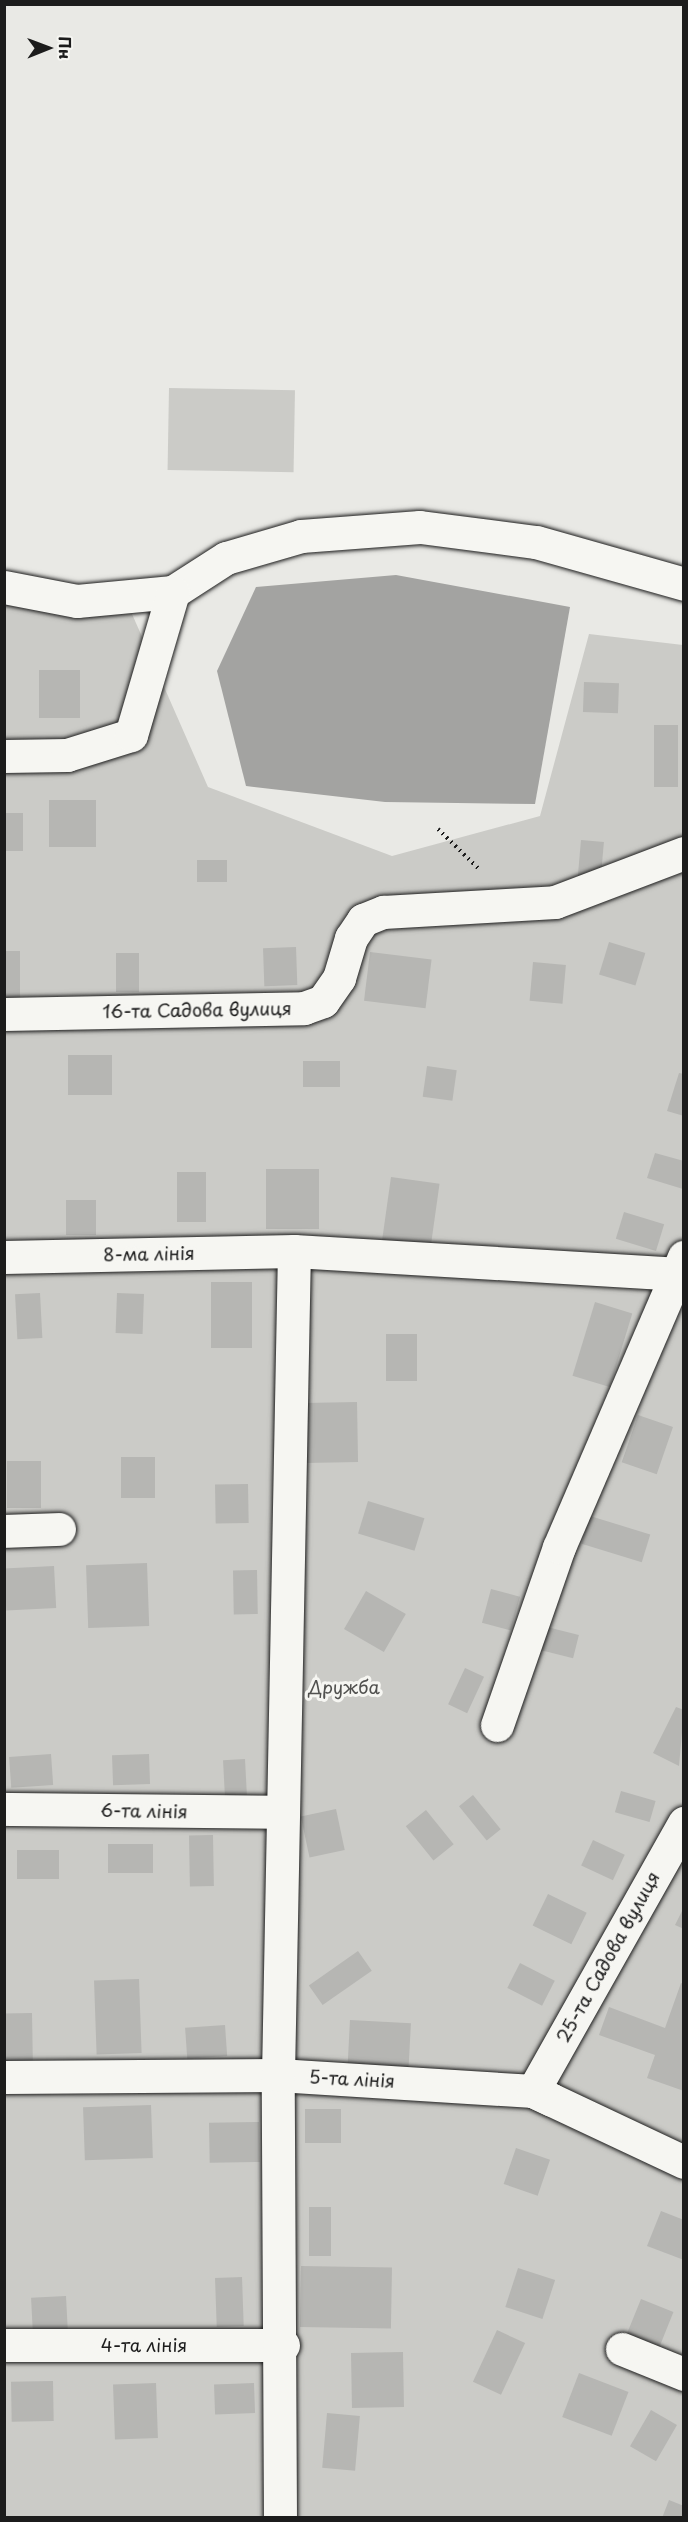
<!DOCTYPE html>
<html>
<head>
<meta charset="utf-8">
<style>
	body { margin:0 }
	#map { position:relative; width:688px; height:2522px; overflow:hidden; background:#e9e9e5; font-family:"Playpen Sans",sans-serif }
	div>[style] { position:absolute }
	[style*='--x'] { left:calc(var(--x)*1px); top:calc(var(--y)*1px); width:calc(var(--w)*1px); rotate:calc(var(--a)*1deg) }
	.green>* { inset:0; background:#cbcbc7; transform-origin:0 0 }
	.water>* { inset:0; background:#a3a3a1 }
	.building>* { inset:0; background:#b6b6b3; transform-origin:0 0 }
	.path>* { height:4px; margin-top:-2px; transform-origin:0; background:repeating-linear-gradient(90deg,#1c1c1c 0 1.5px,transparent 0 6px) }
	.roads { filter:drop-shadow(0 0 2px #1c1c1c) drop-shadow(0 0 2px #1c1c1c) }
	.minor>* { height:33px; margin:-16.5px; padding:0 16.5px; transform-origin:16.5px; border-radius:16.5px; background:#f6f6f2 }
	span { translate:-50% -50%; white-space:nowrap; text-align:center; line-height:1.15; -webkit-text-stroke:6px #f6f6f2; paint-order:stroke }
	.street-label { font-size:18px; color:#1c1c1c }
	.park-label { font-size:18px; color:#51514f }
	.frame { position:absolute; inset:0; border:6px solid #1c1c1c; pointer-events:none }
	.north { position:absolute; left:18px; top:18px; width:60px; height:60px; -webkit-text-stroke:4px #f6f6f2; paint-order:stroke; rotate:89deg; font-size:16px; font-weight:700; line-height:24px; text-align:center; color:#1c1c1c }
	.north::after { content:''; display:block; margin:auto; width:21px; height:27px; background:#1c1c1c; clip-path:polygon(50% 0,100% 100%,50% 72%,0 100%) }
</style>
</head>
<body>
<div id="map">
	<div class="green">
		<i style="left:169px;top:388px;width:126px;height:82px;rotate:1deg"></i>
		<i style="clip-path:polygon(5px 572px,125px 598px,208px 787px,392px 856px,540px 816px,589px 634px,683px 645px,683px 2517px,5px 2518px)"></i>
	</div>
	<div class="water">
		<i style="clip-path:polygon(396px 575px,570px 607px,535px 804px,385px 802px,246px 786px,217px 671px,256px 587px)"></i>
	</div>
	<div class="building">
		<i style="left:39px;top:670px;width:41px;height:48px"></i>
		<i style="left:584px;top:682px;width:35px;height:30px;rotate:2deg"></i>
		<i style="left:654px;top:725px;width:24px;height:62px"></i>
		<i style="left:49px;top:800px;width:47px;height:47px"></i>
		<i style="left:5px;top:813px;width:18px;height:38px"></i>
		<i style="left:581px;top:840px;width:23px;height:36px;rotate:5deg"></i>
		<i style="left:197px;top:860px;width:30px;height:22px"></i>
		<i style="left:609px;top:942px;width:38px;height:34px;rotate:17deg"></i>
		<i style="left:296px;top:947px;width:38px;height:33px;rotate:88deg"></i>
		<i style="left:4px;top:951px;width:16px;height:47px"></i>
		<i style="left:370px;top:952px;width:62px;height:49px;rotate:7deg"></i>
		<i style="left:116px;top:953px;width:23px;height:39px"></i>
		<i style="left:533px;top:962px;width:33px;height:39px;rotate:5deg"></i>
		<i style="left:68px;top:1055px;width:44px;height:40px"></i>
		<i style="left:303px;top:1061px;width:37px;height:26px"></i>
		<i style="left:427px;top:1066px;width:30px;height:31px;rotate:8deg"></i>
		<i style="clip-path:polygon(679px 1073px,684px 1074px,684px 1116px,667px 1111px)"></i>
		<i style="clip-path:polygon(655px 1153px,684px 1161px,683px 1189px,647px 1178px)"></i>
		<i style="left:266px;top:1169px;width:53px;height:60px"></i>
		<i style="left:206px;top:1172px;width:50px;height:29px;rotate:90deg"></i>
		<i style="left:391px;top:1177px;width:49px;height:67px;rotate:8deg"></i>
		<i style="left:66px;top:1200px;width:30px;height:35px"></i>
		<i style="left:624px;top:1212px;width:42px;height:28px;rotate:17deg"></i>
		<i style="left:211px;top:1282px;width:41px;height:66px"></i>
		<i style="left:40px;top:1293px;width:45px;height:25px;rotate:87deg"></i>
		<i style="left:117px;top:1293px;width:27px;height:40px;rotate:2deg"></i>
		<i style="left:595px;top:1302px;width:39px;height:77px;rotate:17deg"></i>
		<i style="left:386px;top:1334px;width:31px;height:47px"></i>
		<i style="left:357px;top:1402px;width:60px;height:52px;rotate:89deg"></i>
		<i style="left:638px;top:1415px;width:37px;height:50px;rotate:19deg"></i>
		<i style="left:155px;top:1457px;width:41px;height:34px;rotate:90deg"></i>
		<i style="left:7px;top:1461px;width:34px;height:47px"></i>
		<i style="left:248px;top:1484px;width:39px;height:33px;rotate:89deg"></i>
		<i style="left:368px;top:1501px;width:59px;height:34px;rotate:17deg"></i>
		<i style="left:590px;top:1516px;width:63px;height:29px;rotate:17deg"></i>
		<i style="left:147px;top:1563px;width:63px;height:61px;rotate:88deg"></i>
		<i style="left:54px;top:1566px;width:42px;height:50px;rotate:87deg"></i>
		<i style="left:257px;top:1570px;width:44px;height:24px;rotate:89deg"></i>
		<i style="left:491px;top:1589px;width:30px;height:35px;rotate:15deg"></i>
		<i style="left:366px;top:1591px;width:46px;height:44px;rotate:30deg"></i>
		<i style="left:543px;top:1626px;width:37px;height:24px;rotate:14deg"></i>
		<i style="left:465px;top:1668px;width:21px;height:40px;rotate:25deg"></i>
		<i style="clip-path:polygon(676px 1707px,684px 1710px,679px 1766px,653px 1753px)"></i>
		<i style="left:51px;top:1754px;width:31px;height:42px;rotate:86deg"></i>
		<i style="left:149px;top:1754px;width:30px;height:37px;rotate:88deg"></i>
		<i style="left:245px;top:1759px;width:36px;height:22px;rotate:87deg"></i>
		<i style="left:621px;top:1791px;width:36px;height:22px;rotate:16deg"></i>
		<i style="left:473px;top:1795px;width:44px;height:18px;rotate:51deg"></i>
		<i style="left:336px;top:1809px;width:42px;height:36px;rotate:78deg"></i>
		<i style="left:426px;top:1810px;width:44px;height:26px;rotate:51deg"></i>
		<i style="left:213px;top:1835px;width:51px;height:24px;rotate:89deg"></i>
		<i style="left:593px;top:1840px;width:35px;height:28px;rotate:25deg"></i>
		<i style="left:153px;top:1844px;width:29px;height:45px;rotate:90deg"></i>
		<i style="left:59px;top:1850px;width:29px;height:42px;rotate:90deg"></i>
		<i style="left:548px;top:1894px;width:43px;height:35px;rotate:26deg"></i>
		<i style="clip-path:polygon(684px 1907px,684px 1929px,675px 1925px)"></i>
		<i style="left:358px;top:1951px;width:24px;height:60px;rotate:55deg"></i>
		<i style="left:520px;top:1963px;width:39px;height:28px;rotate:27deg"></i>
		<i style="left:139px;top:1979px;width:74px;height:45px;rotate:88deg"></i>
		<i style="clip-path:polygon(681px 1983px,684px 1984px,684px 2091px,647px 2078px,655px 2055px,599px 2035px,609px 2007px,665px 2028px)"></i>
		<i style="left:32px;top:2013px;width:51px;height:28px;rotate:89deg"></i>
		<i style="left:350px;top:2020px;width:61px;height:48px;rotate:3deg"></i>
		<i style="left:225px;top:2025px;width:31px;height:40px;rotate:86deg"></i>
		<i style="left:151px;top:2105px;width:53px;height:68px;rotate:88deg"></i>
		<i style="left:305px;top:2109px;width:36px;height:34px"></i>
		<i style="left:259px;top:2122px;width:40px;height:50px;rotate:89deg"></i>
		<i style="left:516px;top:2148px;width:36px;height:38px;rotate:19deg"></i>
		<i style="left:309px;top:2207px;width:22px;height:49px"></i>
		<i style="clip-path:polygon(661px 2211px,684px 2220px,684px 2260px,647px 2246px)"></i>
		<i style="left:301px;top:2266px;width:91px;height:61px;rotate:1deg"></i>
		<i style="left:518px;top:2268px;width:39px;height:41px;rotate:18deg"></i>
		<i style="left:242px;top:2277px;width:49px;height:27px;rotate:88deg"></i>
		<i style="left:66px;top:2296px;width:34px;height:35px;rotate:87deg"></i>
		<i style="left:641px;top:2299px;width:35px;height:43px;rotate:22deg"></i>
		<i style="left:497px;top:2330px;width:31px;height:57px;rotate:25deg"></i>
		<i style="left:403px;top:2352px;width:55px;height:52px;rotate:89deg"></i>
		<i style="left:579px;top:2373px;width:53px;height:47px;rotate:21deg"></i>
		<i style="left:53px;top:2381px;width:40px;height:42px;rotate:89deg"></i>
		<i style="left:156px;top:2383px;width:55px;height:43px;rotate:88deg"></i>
		<i style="left:254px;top:2383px;width:30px;height:40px;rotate:88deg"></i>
		<i style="left:651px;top:2410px;width:30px;height:42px;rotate:30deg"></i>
		<i style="left:327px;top:2413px;width:33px;height:55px;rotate:5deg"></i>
		<i style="clip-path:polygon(669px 2500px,684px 2506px,684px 2518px,662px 2518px)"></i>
	</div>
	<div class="path">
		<i style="--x:438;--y:829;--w:59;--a:44.3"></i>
	</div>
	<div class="roads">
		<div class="minor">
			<i style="--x:4;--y:587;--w:74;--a:10.9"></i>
			<i style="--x:77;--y:601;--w:96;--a:-5.4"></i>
			<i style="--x:173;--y:592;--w:63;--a:-32.7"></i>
			<i style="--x:226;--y:558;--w:78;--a:-16.3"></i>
			<i style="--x:301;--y:536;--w:119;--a:-4.3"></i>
			<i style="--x:420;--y:527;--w:117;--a:7.4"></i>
			<i style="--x:536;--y:542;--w:154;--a:15.8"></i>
			<i style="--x:4;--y:756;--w:63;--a:-0.9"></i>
			<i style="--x:67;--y:755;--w:67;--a:-17.4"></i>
			<i style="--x:131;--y:735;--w:149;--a:-73.6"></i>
			<i style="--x:4;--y:1014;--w:300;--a:-1.1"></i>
			<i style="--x:304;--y:1008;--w:20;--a:-20"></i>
			<i style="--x:323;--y:1001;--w:28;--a:-55"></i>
			<i style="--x:339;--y:978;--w:42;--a:-73.3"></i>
			<i style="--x:351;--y:938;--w:22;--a:-56"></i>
			<i style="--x:363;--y:920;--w:22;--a:-22"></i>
			<i style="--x:383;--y:912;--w:172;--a:-3.3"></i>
			<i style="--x:555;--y:902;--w:138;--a:-20.8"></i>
			<i style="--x:4;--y:1257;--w:290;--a:-1.2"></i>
			<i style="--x:294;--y:1251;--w:391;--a:3.4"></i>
			<i style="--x:4;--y:1531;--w:55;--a:-2.1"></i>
			<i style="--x:497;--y:1725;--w:188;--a:-70.8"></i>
			<i style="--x:559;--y:1547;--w:316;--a:-66.7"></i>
			<i style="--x:4;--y:1809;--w:279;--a:0.6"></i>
			<i style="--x:4;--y:2077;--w:274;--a:-0.4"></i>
			<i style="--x:278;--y:2075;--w:256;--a:3.6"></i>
			<i style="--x:533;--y:2091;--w:167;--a:25.2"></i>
			<i style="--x:552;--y:2100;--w:21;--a:-155"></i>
			<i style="--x:533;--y:2091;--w:308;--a:-60.6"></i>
			<i style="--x:4;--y:2345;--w:279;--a:0"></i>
			<i style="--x:622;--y:2349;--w:67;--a:22"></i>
			<i style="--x:280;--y:2518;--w:443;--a:-90.3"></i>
			<i style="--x:278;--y:2075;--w:824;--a:-88.89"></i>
		</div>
	</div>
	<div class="street-label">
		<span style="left:197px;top:1010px;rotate:-1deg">16-та Садова вулиця</span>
		<span style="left:149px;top:1254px;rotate:-1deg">8-ма лінія</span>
		<span style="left:144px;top:1811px;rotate:1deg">6-та лінія</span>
		<span style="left:608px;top:1957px;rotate:-61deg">25-та Садова вулиця</span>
		<span style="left:352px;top:2079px;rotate:3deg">5-та лінія</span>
		<span style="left:144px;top:2345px">4-та лінія</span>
	</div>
	<div class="park-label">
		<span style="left:344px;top:1687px">Дружба</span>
	</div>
	<div class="frame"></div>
	<div class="north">Пн</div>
</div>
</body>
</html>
